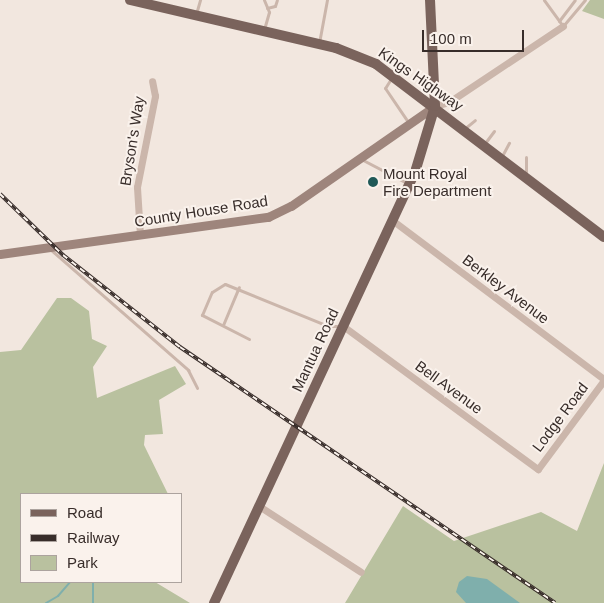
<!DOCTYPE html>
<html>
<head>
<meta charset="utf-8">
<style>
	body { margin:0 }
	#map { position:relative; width:604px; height:603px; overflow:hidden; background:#f2e7df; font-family:Helvetica,sans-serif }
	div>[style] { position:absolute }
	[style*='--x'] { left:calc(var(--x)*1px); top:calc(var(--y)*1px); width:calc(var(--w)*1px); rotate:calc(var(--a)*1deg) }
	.green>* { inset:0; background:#b9c19f }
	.water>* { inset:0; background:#7fafac }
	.stream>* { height:2px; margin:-1px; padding:0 1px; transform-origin:1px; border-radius:1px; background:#7fafac }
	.lane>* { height:3px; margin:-1.5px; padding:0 1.5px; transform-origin:1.5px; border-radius:1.5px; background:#cbb6ab }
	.street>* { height:7px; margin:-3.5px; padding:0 3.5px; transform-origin:3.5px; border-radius:3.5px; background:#cbb6ab }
	.secondary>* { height:9px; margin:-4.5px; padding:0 4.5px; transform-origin:4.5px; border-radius:4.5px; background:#9e857c }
	.primary>* { height:10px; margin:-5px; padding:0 5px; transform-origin:5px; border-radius:5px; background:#7a635c }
	.rail>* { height:4px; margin-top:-2px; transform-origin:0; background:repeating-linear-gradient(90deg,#faf2ec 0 5.5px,#382d2a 0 11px); box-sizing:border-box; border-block:1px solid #382d2a }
	.dots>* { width:14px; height:14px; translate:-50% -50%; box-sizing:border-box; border:2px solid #faf2ec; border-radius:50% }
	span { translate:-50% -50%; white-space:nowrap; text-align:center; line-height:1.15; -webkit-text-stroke:4px #faf2ec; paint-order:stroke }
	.street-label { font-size:15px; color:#382d2a }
	.poi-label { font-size:15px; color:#382d2a }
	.left { translate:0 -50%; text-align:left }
	.legend { position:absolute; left:20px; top:493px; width:162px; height:90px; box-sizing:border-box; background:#faf2ec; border:1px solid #aca39e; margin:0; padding:6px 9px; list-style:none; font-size:15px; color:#382d2a }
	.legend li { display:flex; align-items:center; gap:10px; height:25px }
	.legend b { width:25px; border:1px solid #aca39e }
	.scale { position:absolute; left:422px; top:30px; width:102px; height:22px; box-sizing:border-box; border:2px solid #382d2a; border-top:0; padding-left:6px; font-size:15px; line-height:18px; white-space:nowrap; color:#382d2a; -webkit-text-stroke:4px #faf2ec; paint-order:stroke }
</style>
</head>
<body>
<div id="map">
	<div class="green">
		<i style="clip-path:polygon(590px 0,604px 0,604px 19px,582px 11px)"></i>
		<i style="clip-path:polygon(57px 298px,71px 298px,89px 311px,92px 339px,107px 346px,93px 367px,97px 398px,175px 366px,186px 384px,159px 400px,163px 434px,145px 435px,144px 445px,168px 494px,21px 494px,21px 582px,155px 582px,190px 603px,0 603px,0 352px,21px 350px)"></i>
		<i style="clip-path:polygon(604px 463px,604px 603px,345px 603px,403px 506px,454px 541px,541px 512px,577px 531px)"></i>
	</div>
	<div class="water">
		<i style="clip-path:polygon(467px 576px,487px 579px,520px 603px,466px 603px,456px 592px,459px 582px)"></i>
	</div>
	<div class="stream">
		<i style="--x:93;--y:582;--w:21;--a:90"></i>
		<i style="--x:46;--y:603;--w:14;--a:-30"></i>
		<i style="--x:58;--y:596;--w:18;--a:-49"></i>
	</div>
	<div class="lane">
		<i style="--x:264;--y:0;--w:13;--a:67"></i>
		<i style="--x:269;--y:12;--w:19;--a:106"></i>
		<i style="--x:544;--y:0;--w:32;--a:54"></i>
		<i style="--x:563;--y:26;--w:34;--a:-50"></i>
		<i style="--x:267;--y:8;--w:8;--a:-14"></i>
		<i style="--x:275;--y:6;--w:6;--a:-72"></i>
		<i style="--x:196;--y:14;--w:15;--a:-74"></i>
		<i style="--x:559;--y:21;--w:26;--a:-53"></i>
		<i style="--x:319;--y:43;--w:44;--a:-79.5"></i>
		<i style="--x:392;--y:77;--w:13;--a:122"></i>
		<i style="--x:385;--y:88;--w:41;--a:55.9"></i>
		<i style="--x:464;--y:129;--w:14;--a:-39"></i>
		<i style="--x:485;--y:143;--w:15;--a:-53"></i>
		<i style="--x:502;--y:156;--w:15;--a:-62"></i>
		<i style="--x:361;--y:159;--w:52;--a:27.6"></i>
		<i style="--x:526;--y:175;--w:18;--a:-90"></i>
		<i style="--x:50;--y:249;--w:184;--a:41.2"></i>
		<i style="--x:188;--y:370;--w:20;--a:63"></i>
		<i style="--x:223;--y:325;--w:41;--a:-67.2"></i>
		<i style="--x:249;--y:339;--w:53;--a:-152.9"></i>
		<i style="--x:202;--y:315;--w:25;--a:-67"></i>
		<i style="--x:212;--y:292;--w:15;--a:-32"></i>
		<i style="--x:225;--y:284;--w:111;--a:22.2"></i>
		<i style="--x:328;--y:326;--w:12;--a:0"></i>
	</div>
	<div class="street">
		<i style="--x:435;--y:106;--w:15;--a:-16"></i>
		<i style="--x:449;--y:102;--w:137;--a:-33.7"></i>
		<i style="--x:392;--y:220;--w:265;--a:36.9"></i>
		<i style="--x:140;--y:235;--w:48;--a:-93.6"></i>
		<i style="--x:137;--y:187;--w:93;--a:-78.8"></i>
		<i style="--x:155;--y:96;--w:15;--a:-101"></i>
		<i style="--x:343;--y:326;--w:242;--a:36.3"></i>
		<i style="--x:538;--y:469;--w:111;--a:-53.4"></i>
		<i style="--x:259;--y:506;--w:121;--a:32.9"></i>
	</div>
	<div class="secondary">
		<i style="--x:0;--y:254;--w:271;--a:-7.9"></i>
		<i style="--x:268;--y:217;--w:25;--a:-26"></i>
		<i style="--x:291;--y:206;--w:175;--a:-34.8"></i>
	</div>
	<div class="primary">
		<i style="--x:130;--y:0;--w:212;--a:13.1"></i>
		<i style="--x:336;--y:48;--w:43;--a:21.8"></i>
		<i style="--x:376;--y:64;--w:286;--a:37.2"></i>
		<i style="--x:214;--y:603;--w:479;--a:-65"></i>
		<i style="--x:416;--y:169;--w:66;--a:-73.2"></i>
		<i style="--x:435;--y:106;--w:106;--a:-92.7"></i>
	</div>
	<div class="rail">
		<i style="--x:0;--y:194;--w:88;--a:44.1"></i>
		<i style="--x:63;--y:255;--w:149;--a:38.2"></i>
		<i style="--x:180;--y:347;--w:454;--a:34.3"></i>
	</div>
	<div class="dots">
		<i style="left:373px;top:182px;background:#205957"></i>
	</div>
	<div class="street-label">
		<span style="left:421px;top:79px;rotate:35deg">Kings Highway</span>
		<span style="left:132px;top:141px;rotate:-81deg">Bryson's Way</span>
		<span style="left:201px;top:211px;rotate:-9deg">County House Road</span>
		<span style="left:506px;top:289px;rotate:37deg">Berkley Avenue</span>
		<span style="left:315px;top:350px;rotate:-65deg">Mantua Road</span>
		<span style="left:449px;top:387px;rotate:36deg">Bell Avenue</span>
		<span style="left:560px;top:417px;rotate:-53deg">Lodge Road</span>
	</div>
	<div class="poi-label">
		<span class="left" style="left:383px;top:182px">Mount Royal<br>Fire Department</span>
	</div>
	<ul class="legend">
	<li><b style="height:6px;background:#7a635c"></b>Road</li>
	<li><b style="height:6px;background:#382d2a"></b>Railway</li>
	<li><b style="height:14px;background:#b9c19f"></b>Park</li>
	</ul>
	<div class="scale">100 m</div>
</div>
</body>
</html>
